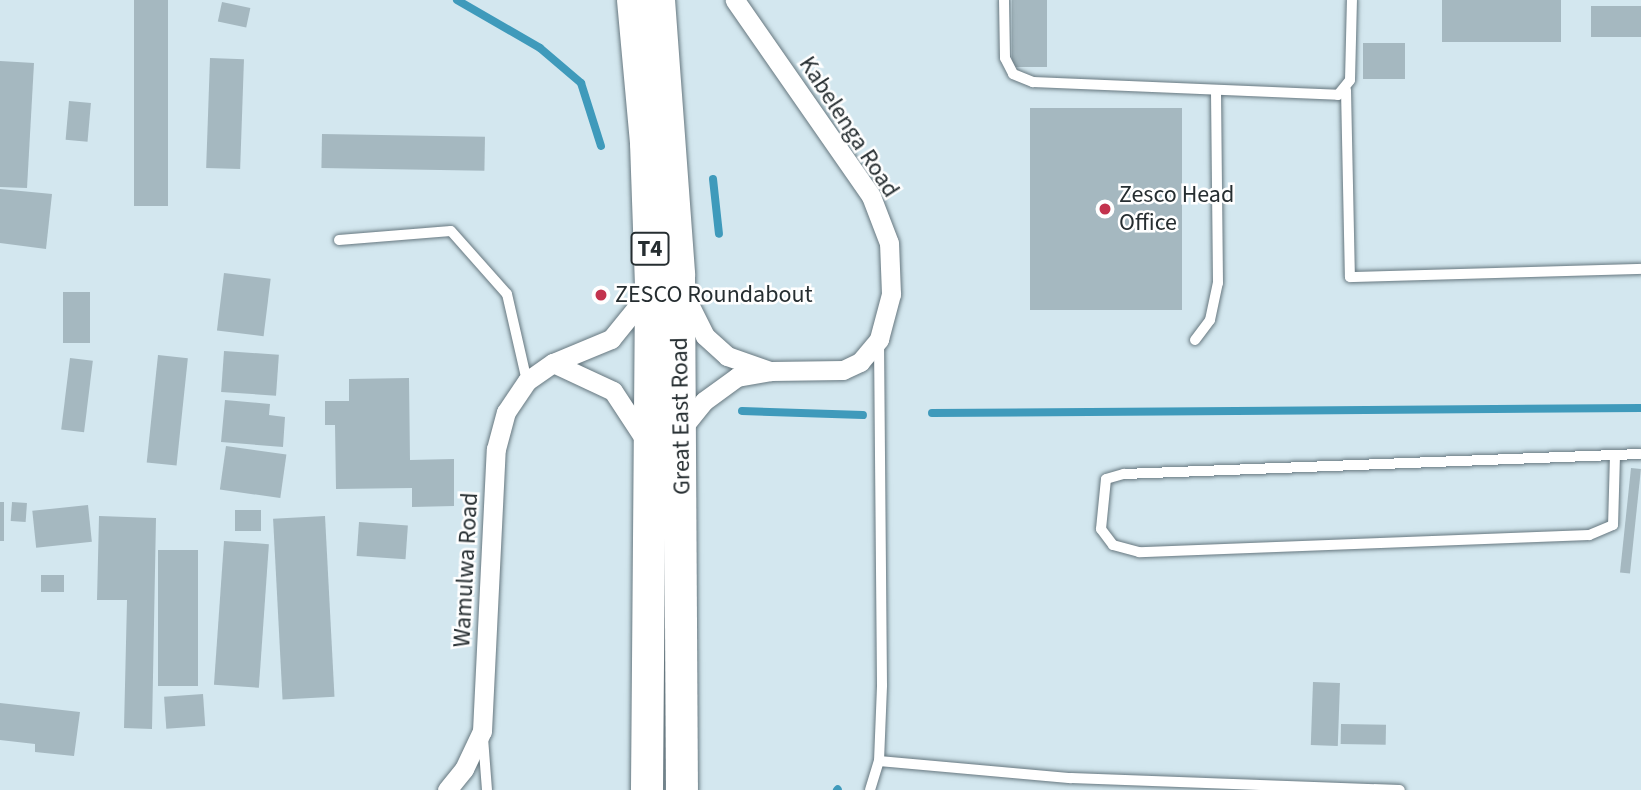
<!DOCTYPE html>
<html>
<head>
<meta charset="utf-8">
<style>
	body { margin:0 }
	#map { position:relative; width:1641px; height:790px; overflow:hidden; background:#d3e7ef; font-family:"Source Sans 3",sans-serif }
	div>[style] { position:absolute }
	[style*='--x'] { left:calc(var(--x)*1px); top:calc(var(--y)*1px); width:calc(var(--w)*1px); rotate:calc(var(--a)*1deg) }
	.stream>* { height:8px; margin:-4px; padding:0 4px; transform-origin:4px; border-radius:4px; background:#3f9abb }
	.building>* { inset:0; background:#a5b8c0; transform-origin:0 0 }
	.roads { filter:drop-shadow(0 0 2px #66777f) drop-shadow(0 0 2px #66777f) }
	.lane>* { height:10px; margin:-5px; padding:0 5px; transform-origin:5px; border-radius:5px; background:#fff }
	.street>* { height:19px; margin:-9.5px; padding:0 9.5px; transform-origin:9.5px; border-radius:9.5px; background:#fff }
	.primary>* { height:32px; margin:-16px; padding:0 16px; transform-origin:16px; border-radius:16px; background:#fff }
	.dots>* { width:19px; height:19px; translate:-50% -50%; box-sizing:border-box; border:4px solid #fff; border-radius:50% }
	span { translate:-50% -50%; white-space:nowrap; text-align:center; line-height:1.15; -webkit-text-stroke:5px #fff; paint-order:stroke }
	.shield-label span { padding:2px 5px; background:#fff; border:2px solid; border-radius:5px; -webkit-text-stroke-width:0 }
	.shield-label { font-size:23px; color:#262e31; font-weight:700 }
	.street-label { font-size:24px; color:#262e31 }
	.poi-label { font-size:24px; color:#262e31 }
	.left { translate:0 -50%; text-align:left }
</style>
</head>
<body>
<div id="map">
	<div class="stream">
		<i style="--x:457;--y:0;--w:96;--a:30"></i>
		<i style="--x:540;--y:48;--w:54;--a:40.5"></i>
		<i style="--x:581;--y:83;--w:66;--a:72.4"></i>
		<i style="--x:713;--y:179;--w:55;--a:83.8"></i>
		<i style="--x:742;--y:411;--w:121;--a:1.9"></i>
		<i style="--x:932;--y:413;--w:709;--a:-0.4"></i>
		<i style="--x:837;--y:790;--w:1;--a:-45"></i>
	</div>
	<div class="building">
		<i style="left:134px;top:0;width:34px;height:206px"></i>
		<i style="left:1012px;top:0;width:35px;height:67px"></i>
		<i style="left:1442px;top:0;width:119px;height:42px"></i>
		<i style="left:222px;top:2px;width:29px;height:20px;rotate:12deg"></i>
		<i style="left:1641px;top:6px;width:31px;height:50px;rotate:90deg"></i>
		<i style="left:1363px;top:43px;width:42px;height:36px"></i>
		<i style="left:210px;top:58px;width:34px;height:110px;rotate:2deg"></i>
		<i style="clip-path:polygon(0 61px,34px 63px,27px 188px,0 187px)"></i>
		<i style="left:69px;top:101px;width:22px;height:39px;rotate:5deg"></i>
		<i style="left:1030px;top:108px;width:152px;height:202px"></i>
		<i style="left:322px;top:134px;width:163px;height:34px;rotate:1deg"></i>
		<i style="clip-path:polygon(0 189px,52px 194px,46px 249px,0 243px)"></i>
		<i style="left:224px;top:273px;width:47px;height:58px;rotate:7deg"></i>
		<i style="left:63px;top:292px;width:27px;height:51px"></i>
		<i style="left:224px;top:351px;width:55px;height:41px;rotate:4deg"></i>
		<i style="left:158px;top:355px;width:30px;height:108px;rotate:6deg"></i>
		<i style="left:70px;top:358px;width:23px;height:72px;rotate:7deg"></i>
		<i style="clip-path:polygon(409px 378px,410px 460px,454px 459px,454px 506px,412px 507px,412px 488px,336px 489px,335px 425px,325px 425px,325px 401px,349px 401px,349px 379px)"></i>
		<i style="clip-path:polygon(225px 400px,270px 404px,269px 415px,285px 417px,283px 447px,221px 442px)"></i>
		<i style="left:226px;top:446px;width:61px;height:44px;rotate:8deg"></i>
		<i style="left:1631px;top:468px;width:10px;height:105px;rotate:6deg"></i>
		<i style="left:0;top:502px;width:4px;height:39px"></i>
		<i style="left:12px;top:502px;width:15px;height:19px;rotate:4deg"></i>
		<i style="left:88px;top:505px;width:37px;height:56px;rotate:84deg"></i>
		<i style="left:235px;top:510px;width:26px;height:21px"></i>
		<i style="clip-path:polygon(99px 516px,156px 518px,152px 729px,124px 728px,127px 600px,97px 600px)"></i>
		<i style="left:325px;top:516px;width:181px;height:52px;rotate:87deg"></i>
		<i style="left:359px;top:522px;width:49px;height:34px;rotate:4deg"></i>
		<i style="left:224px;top:541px;width:45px;height:144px;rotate:4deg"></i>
		<i style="left:158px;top:550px;width:40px;height:136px"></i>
		<i style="left:41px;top:575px;width:23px;height:17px"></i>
		<i style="left:1313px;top:682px;width:27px;height:63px;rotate:2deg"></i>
		<i style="left:203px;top:694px;width:32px;height:39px;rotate:86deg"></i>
		<i style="clip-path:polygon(0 703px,80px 712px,74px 756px,35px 752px,35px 744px,0 740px)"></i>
		<i style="left:1341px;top:724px;width:45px;height:20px;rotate:1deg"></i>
	</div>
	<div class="roads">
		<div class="lane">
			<i style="--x:1004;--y:0;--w:58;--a:89"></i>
			<i style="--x:1005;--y:58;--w:18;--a:63"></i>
			<i style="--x:1013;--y:74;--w:22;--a:22"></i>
			<i style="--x:1033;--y:82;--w:305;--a:2.4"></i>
			<i style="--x:1338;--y:95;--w:19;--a:-51"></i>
			<i style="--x:1350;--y:80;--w:80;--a:-88.6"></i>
			<i style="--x:1346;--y:90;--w:187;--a:88.8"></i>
			<i style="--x:1350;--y:277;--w:291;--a:-1.6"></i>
			<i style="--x:339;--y:240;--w:112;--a:-4.6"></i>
			<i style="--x:451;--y:231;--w:84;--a:48.4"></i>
			<i style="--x:507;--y:294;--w:89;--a:77.1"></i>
			<i style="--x:1195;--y:340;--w:25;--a:-53"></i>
			<i style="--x:1210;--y:320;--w:38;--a:-78"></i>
			<i style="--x:1218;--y:283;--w:193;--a:-90.6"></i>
			<i style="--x:1615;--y:455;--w:70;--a:91.6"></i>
			<i style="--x:1613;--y:525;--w:26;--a:157"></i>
			<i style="--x:1589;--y:535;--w:450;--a:177.8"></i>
			<i style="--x:1139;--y:552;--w:27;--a:-165"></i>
			<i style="--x:1113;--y:545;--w:20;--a:-127"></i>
			<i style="--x:1101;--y:529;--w:50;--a:-84.3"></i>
			<i style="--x:1106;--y:479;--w:19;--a:-16"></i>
			<i style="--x:1124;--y:474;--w:517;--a:-2.22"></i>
			<i style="--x:483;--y:738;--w:52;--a:85.6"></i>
			<i style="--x:879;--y:761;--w:193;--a:5.1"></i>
			<i style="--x:1071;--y:778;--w:329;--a:2.1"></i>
			<i style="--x:870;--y:790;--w:30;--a:-73"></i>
			<i style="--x:879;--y:761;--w:76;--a:-87.7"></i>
			<i style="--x:882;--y:685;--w:342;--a:-90.5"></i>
		</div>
		<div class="street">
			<i style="--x:687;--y:300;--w:40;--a:63.4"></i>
			<i style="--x:705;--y:336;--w:30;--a:42"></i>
			<i style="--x:727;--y:356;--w:46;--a:19.2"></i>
			<i style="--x:553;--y:363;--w:66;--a:25"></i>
			<i style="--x:613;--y:391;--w:62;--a:56.8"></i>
			<i style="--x:683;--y:427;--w:33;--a:-51"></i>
			<i style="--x:704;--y:401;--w:41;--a:-36"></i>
			<i style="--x:737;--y:377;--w:35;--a:-10"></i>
			<i style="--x:771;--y:371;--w:72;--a:-0.8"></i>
			<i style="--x:843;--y:370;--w:19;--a:-25"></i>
			<i style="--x:860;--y:362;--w:30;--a:-50"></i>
			<i style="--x:879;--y:339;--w:47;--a:-75.1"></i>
			<i style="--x:891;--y:294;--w:51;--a:-92.2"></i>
			<i style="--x:889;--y:243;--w:50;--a:-111"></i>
			<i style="--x:871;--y:196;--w:239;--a:-124.8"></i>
			<i style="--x:447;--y:790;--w:27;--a:-51"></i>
			<i style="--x:464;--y:769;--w:42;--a:-64.7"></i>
			<i style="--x:482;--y:731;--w:282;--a:-87.2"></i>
			<i style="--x:496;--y:449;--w:38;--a:-75"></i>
			<i style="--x:506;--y:412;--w:37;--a:-56"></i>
			<i style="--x:527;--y:381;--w:32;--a:-35"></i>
			<i style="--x:553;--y:363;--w:63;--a:-22.5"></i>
			<i style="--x:611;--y:339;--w:60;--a:-51"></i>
		</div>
		<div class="primary">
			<i style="--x:633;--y:0;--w:144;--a:84.8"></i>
			<i style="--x:646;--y:143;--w:146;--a:88"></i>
			<i style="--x:651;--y:289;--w:501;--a:90.46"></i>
			<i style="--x:659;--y:0;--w:276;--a:85.8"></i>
			<i style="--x:679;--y:275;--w:515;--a:89.67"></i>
		</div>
	</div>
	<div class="dots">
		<i style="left:1105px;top:209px;background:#c3334e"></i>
		<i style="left:601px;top:295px;background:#c3334e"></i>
	</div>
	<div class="shield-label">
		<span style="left:650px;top:249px">T4</span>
	</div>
	<div class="street-label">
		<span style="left:849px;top:127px;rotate:57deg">Kabelenga Road</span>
		<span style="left:681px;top:416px;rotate:-91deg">Great East Road</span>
		<span style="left:466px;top:570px;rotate:-87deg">Wamulwa Road</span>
	</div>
	<div class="poi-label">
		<span class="left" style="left:1119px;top:209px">Zesco Head<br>Office</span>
		<span class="left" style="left:615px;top:295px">ZESCO Roundabout</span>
	</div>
</div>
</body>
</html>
